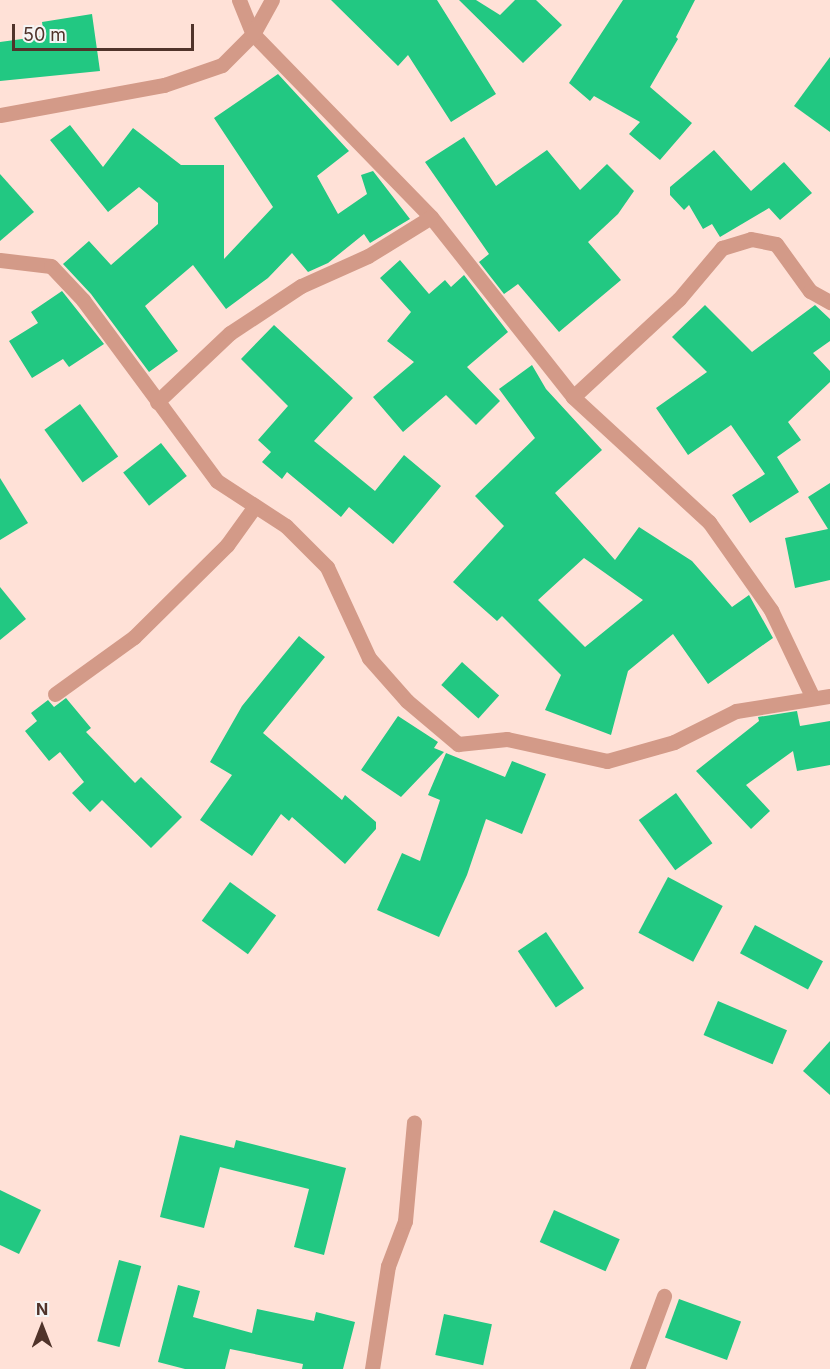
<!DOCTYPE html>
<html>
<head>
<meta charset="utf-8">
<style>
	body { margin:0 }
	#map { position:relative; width:830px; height:1369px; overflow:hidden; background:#ffe1d7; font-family:Inter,sans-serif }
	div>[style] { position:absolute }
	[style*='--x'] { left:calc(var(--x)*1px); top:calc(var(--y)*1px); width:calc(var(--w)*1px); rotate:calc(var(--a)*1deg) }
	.building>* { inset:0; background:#22c882; transform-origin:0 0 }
	.street>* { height:15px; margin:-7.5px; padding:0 7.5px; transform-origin:7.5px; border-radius:7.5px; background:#d39a88 }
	span { translate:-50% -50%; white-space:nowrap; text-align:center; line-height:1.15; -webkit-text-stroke:4.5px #f5f5f5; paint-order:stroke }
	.north { position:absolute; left:12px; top:1297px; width:60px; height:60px; -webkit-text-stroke:4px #f5f5f5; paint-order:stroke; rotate:0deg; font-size:16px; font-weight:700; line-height:24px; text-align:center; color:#50332a }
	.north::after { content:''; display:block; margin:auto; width:21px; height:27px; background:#50332a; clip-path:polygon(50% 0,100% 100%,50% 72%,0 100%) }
	.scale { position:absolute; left:12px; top:24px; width:182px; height:27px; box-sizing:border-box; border:3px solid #50332a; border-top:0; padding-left:8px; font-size:18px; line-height:21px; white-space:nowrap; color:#50332a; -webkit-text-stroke:4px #f5f5f5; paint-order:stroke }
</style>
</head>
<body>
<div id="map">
	<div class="building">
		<i style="clip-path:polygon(331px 0,437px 0,496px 94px,451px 122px,408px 55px,398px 66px)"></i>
		<i style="clip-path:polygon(459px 0,476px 0,500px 15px,515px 0,536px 0,562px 25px,523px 63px)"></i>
		<i style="clip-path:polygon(623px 0,695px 0,676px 37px,678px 39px,650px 87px,692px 123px,660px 160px,629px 134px,640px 122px,594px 96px,590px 101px,569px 83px)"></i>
		<i style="clip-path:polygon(92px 14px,100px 71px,0 81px,0 42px,44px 36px,42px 22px)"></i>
		<i style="clip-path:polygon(830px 57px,830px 132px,794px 106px)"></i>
		<i style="clip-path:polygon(278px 74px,349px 151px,317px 176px,338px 214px,367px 194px,361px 175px,373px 171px,410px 219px,370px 243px,364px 234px,328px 263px,308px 272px,292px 253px,268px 278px,226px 309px,193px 265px,145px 306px,178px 351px,149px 372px,91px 294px,63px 264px,89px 241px,111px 265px,158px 224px,158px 203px,139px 187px,108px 212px,50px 140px,70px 125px,103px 167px,133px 128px,181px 165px,224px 165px,224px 259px,273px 207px,214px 118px)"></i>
		<i style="clip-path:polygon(464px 137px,496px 186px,547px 150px,580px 190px,607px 164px,634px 191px,618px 214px,588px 242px,621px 280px,559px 332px,518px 284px,504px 294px,479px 262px,489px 254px,425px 162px)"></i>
		<i style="clip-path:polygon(714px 150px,751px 191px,784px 162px,812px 193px,780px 220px,769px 208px,720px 237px,712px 224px,703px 229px,689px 205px,684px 210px,670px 195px,670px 187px)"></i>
		<i style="clip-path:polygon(0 174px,34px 212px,0 241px)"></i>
		<i style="clip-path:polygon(400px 260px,429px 294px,445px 280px,451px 287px,464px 275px,508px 332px,467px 367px,500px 401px,476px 425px,446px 395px,403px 432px,373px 397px,414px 362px,387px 341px,411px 312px,380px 278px)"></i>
		<i style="clip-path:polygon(62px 291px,104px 344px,69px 367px,63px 359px,32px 378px,9px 341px,38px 323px,31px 312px)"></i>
		<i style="clip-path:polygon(705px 305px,752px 352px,815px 305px,830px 319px,830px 341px,813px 353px,830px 371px,830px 382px,788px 422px,801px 440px,777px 457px,799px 492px,750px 523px,732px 495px,765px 474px,731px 425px,688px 455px,656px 408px,707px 372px,672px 337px)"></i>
		<i style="clip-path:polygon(274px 325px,353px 398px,314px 441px,375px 491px,404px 455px,441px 486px,393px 544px,349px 507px,341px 517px,287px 472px,282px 479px,262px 462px,271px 452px,258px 440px,288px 406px,241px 359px)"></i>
		<i style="clip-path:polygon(evenodd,532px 365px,546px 389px,602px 450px,555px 493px,615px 560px,639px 527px,692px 561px,732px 607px,749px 595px,773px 638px,708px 684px,673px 634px,628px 671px,611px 735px,545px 710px,561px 675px,502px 616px,497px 621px,453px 582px,504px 526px,475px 496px,535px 438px,499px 389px,532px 365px,584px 558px,643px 600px,585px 647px,538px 600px,584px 558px)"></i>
		<i style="left:80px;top:404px;width:65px;height:44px;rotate:54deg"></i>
		<i style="left:161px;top:443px;width:42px;height:48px;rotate:52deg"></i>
		<i style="clip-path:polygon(0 478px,28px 523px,0 540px)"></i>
		<i style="clip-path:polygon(830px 483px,830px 580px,795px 588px,785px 538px,828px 529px,808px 497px)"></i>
		<i style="clip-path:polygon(0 587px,26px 619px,0 640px)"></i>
		<i style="clip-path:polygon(299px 636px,325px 657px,263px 733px,342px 800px,345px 795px,376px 822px,376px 829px,345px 864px,292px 817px,289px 821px,281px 814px,252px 856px,200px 820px,232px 775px,210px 762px,242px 706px)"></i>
		<i style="left:462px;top:662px;width:50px;height:31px;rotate:42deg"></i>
		<i style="clip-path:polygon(66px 698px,91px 728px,86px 732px,135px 783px,141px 777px,182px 817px,151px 848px,102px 800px,90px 812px,72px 793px,84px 782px,60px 752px,49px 761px,25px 731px,37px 721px,31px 713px,48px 700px,54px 707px)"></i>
		<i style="clip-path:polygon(797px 711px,800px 726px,830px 721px,830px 765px,797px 771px,793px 751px,746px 785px,770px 811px,751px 829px,696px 771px,759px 721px,758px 717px)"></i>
		<i style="clip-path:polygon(398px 716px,438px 742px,434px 748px,444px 752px,401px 797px,361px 770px)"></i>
		<i style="clip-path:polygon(446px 753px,505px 777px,512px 761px,546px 774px,522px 834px,486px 819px,467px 875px,439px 937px,377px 910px,402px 853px,420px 861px,440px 800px,428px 795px)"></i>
		<i style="left:676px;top:793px;width:62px;height:46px;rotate:54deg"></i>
		<i style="left:668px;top:877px;width:62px;height:63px;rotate:28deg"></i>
		<i style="left:230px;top:882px;width:57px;height:48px;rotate:36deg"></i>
		<i style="left:755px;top:925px;width:77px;height:32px;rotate:28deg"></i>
		<i style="left:546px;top:932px;width:68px;height:34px;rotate:56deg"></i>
		<i style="left:718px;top:1001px;width:75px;height:37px;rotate:23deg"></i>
		<i style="clip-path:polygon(830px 1041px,830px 1095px,803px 1071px)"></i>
		<i style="clip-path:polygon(180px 1135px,234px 1148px,236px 1140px,346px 1168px,324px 1255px,294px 1247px,309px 1189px,220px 1167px,204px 1228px,160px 1217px)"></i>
		<i style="clip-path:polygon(0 1190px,41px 1210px,19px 1254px,0 1245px)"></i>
		<i style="left:554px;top:1210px;width:72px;height:35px;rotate:24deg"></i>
		<i style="left:119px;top:1260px;width:23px;height:84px;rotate:15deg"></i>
		<i style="clip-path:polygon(178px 1285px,200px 1291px,193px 1317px,252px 1333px,257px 1309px,314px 1321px,316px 1312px,355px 1322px,343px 1369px,302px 1369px,303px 1364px,230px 1349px,225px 1369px,185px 1369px,158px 1362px)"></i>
		<i style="left:679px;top:1299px;width:66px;height:41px;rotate:20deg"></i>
		<i style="left:444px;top:1314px;width:49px;height:42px;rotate:12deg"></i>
	</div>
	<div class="street">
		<i style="--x:239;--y:0;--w:37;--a:68"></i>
		<i style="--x:253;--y:34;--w:255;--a:45.8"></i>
		<i style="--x:431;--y:217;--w:229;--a:51.7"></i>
		<i style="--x:573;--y:397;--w:185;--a:42.6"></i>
		<i style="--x:709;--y:522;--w:108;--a:54.8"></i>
		<i style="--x:771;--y:610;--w:95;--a:64.5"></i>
		<i style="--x:0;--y:115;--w:167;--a:-10.4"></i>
		<i style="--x:164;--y:85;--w:61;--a:-19"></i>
		<i style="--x:222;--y:65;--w:44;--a:-45"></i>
		<i style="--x:253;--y:34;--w:39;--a:-61"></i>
		<i style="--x:0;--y:260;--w:51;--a:6.7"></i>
		<i style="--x:51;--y:266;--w:47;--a:46.7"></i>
		<i style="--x:83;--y:300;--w:225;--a:53.5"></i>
		<i style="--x:217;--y:481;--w:82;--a:33.1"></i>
		<i style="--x:286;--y:526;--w:58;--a:45"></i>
		<i style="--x:327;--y:567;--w:100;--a:65.2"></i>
		<i style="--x:369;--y:658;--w:57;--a:48.5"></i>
		<i style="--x:407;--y:701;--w:67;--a:40.1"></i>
		<i style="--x:458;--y:744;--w:49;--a:-5.8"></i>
		<i style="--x:507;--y:739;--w:102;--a:12.4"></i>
		<i style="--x:607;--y:761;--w:70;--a:-15.8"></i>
		<i style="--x:674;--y:742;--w:69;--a:-26.6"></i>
		<i style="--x:736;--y:711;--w:95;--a:-9.1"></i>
		<i style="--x:573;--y:397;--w:144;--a:-42.8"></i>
		<i style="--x:679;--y:299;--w:67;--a:-49.9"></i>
		<i style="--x:722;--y:248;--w:30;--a:-17"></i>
		<i style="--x:751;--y:239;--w:25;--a:11"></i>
		<i style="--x:776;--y:244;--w:58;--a:54.1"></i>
		<i style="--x:810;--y:291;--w:23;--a:29"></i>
		<i style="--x:157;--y:402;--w:100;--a:-43.4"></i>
		<i style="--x:230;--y:333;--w:85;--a:-33.5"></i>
		<i style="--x:301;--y:286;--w:73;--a:-24.1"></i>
		<i style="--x:368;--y:256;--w:74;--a:-31.8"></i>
		<i style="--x:55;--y:694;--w:97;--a:-35.8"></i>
		<i style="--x:134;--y:637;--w:131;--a:-44.7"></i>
		<i style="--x:227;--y:545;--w:48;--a:-54.3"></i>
		<i style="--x:372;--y:1369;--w:104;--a:-81.2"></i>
		<i style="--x:388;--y:1266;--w:48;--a:-69.3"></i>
		<i style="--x:405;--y:1221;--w:99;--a:-84.8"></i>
		<i style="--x:637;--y:1369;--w:78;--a:-69.7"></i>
	</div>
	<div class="north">N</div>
	<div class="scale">50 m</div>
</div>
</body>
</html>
